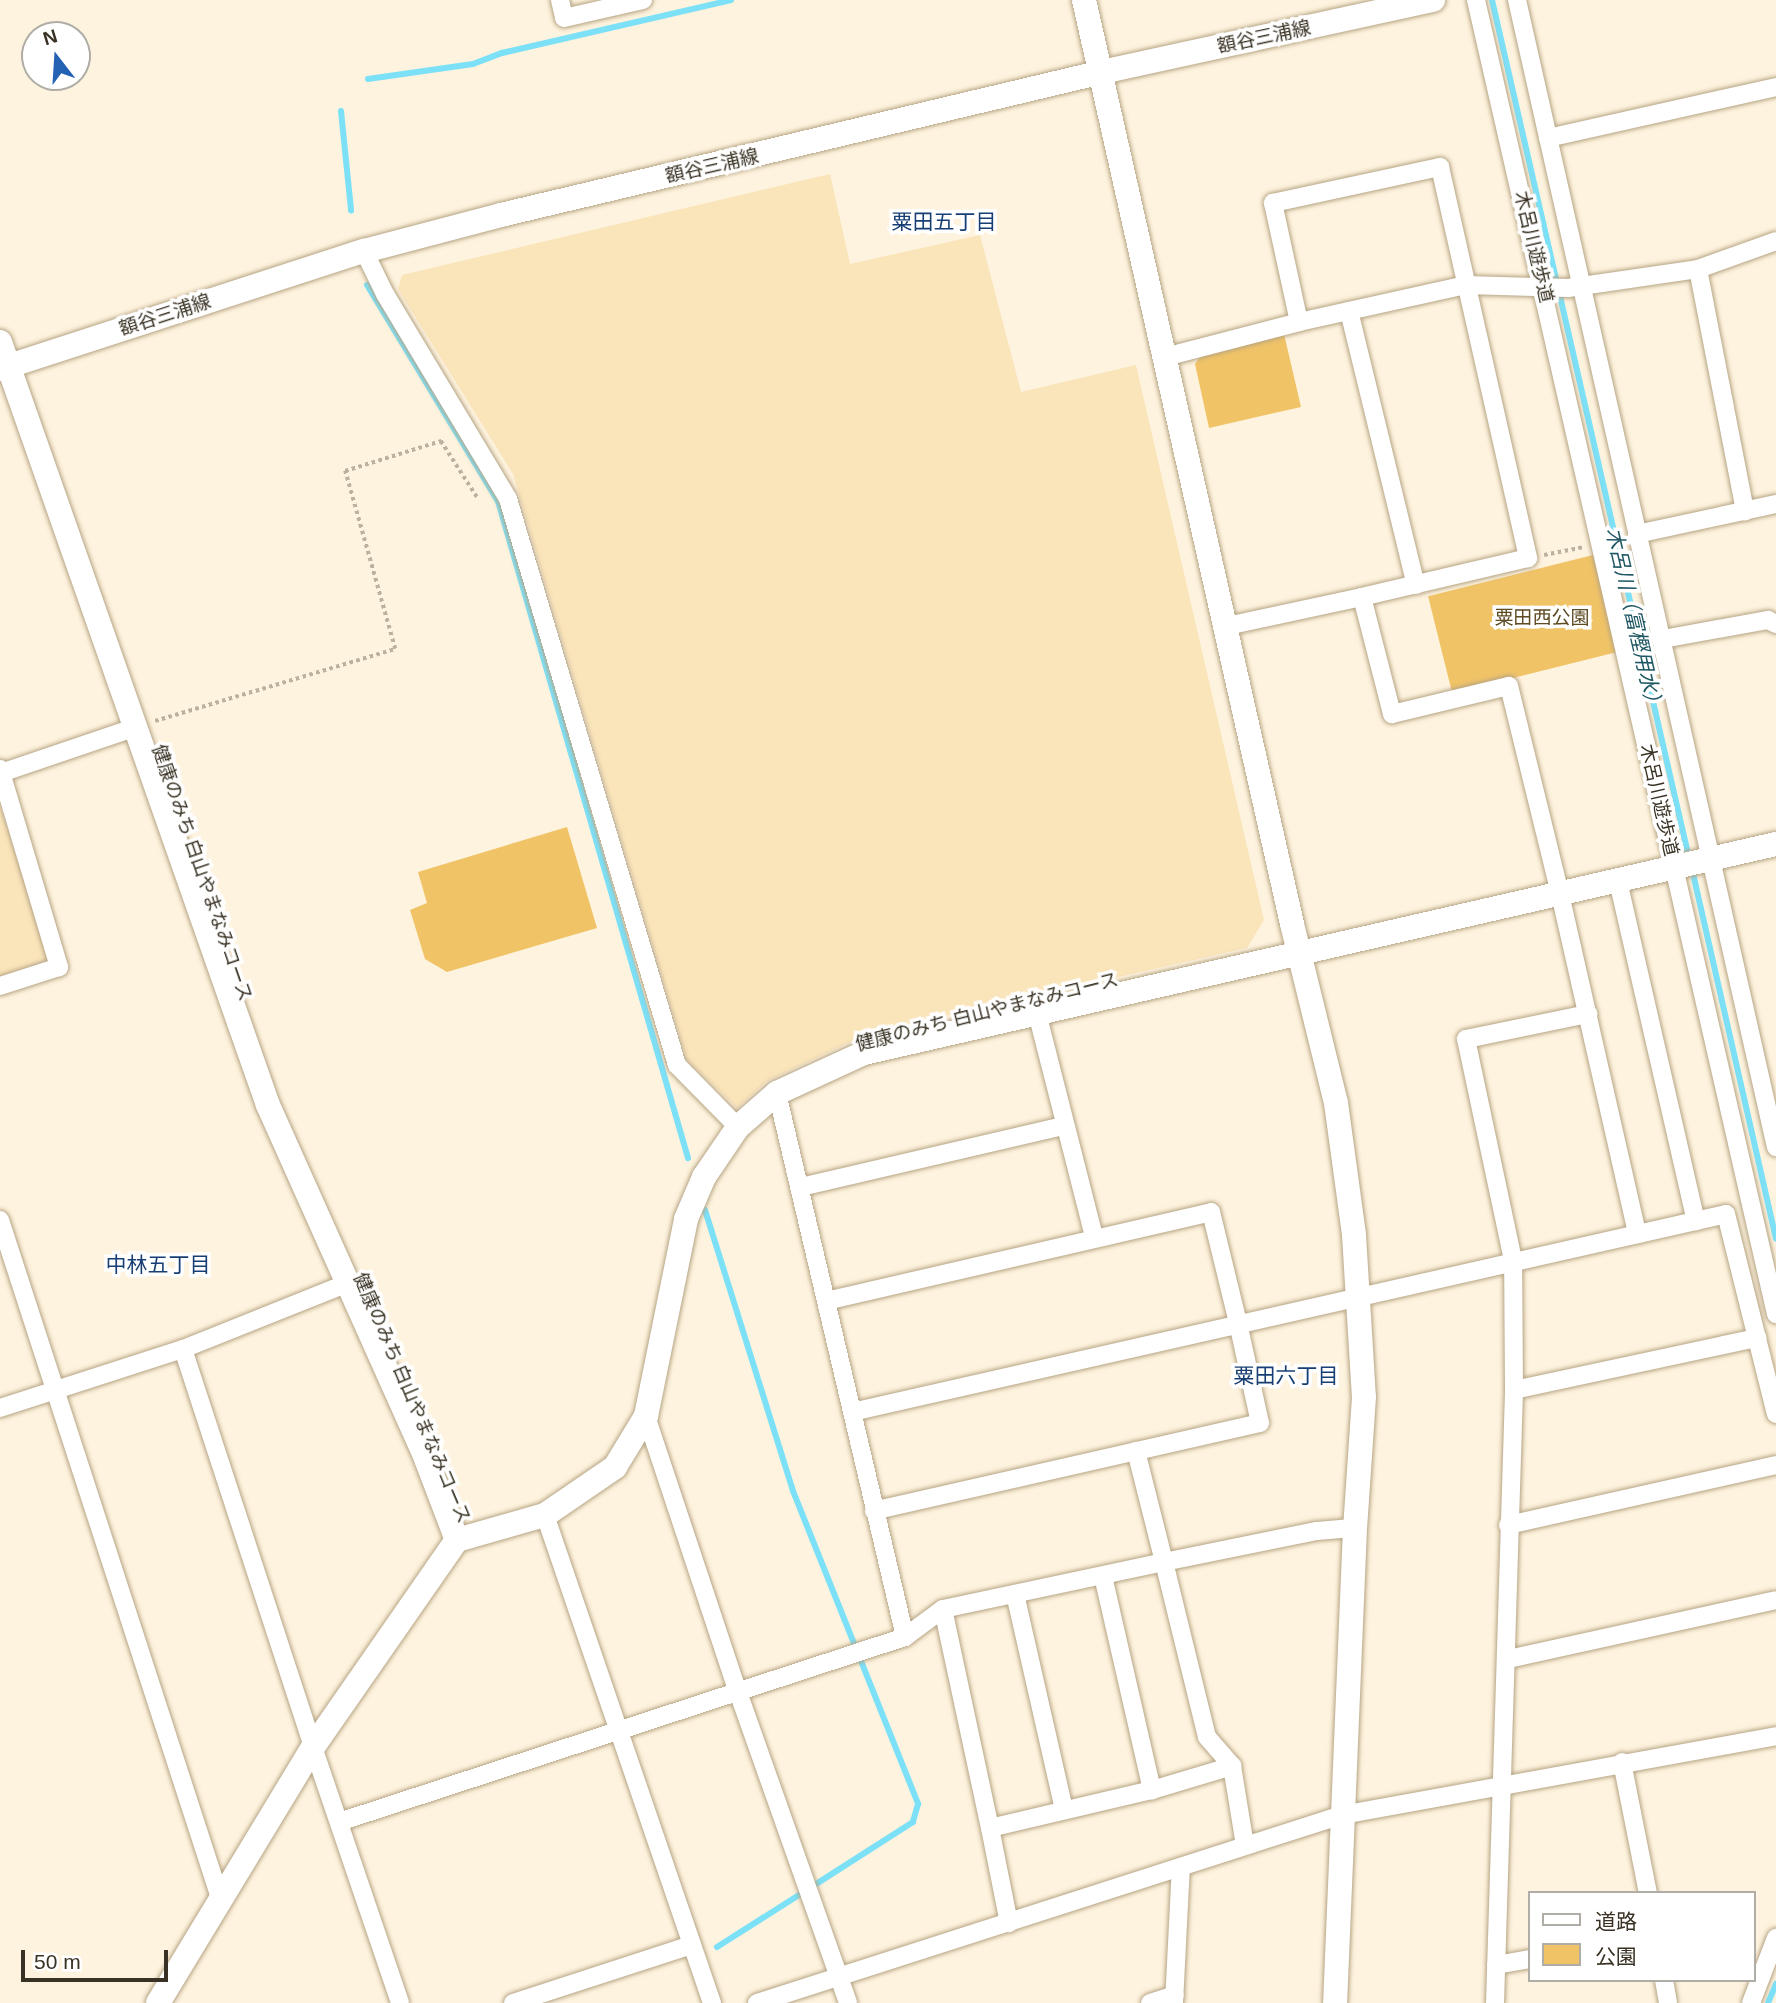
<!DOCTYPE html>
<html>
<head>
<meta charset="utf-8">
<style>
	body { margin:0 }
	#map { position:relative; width:1776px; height:2003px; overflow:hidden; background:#fef3de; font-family:Helvetica,"Noto Sans JP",sans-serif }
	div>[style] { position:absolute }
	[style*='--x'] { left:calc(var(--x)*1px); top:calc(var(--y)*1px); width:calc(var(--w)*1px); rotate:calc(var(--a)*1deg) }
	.built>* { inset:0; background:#fae4ba }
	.green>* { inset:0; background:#f0c367; transform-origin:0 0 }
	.stream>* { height:6px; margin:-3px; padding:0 3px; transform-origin:3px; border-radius:3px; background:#7ce0f7 }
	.path>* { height:3.5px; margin-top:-1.75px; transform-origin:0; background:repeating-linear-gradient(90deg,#bbb19f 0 3.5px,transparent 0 7px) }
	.roads { filter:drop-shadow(0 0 2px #b6a484) drop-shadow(0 0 2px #b6a484) }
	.street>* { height:18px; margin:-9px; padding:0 9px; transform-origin:9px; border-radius:9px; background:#fff }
	.secondary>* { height:24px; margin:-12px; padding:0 12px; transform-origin:12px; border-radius:12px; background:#fff }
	span { translate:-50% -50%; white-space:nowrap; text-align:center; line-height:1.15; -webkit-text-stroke:7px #fff; paint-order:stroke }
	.street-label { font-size:19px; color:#393224 }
	.park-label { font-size:19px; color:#5e4a23 }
	.neighbourhood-label { font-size:21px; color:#183f73 }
	.water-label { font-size:21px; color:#1e5763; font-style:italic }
	.legend { position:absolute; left:1528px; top:1891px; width:228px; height:91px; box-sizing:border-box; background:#fff; border:2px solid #b0ada7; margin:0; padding:9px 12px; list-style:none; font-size:21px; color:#393224 }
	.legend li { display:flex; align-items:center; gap:14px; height:35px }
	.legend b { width:35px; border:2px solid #b0ada7 }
	.north { position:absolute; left:21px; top:21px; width:70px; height:70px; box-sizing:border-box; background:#fff; border:2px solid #b0ada7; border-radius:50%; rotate:343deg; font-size:19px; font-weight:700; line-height:28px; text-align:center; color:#393224 }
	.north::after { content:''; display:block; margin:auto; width:24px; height:32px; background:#2462b4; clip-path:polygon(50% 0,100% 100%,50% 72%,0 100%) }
	.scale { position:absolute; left:21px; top:1950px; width:147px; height:32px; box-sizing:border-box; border:4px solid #393224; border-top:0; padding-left:9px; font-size:21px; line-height:24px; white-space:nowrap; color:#393224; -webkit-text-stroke:5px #fff; paint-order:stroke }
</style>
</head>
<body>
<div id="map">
	<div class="built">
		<i style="clip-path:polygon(830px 174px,850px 264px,980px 235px,1021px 392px,1136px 365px,1264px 920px,1247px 948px,869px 1033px,767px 1081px,737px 1108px,687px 1060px,513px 474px,398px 289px,402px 275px)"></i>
		<i style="clip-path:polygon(0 806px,49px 960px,0 977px)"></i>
	</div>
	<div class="green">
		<i style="clip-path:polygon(1284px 334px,1301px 407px,1209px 428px,1195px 364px,1203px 353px)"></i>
		<i style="left:1593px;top:555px;width:100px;height:170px;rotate:76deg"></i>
		<i style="clip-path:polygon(567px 827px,597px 928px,447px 972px,425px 959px,410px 910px,427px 903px,418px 872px)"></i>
	</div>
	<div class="stream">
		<i style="--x:1492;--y:0;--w:880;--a:77.07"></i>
		<i style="--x:368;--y:79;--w:106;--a:-8.1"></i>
		<i style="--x:473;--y:64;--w:31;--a:-21"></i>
		<i style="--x:502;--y:53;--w:235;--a:-13"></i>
		<i style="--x:341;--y:111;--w:100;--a:84.2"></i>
		<i style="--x:367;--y:285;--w:253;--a:58.8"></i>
		<i style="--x:498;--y:501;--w:684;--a:73.87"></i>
		<i style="--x:1692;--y:869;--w:379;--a:77.2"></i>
		<i style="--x:705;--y:1210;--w:294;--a:72.6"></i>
		<i style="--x:793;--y:1491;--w:337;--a:68.2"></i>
		<i style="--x:918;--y:1804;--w:19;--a:106"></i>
		<i style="--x:913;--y:1822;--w:119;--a:147.4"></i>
		<i style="--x:717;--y:1947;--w:97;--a:-32.4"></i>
		<i style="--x:1768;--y:2003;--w:21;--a:-67"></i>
	</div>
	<div class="path">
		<i style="--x:1544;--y:555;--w:41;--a:-11.3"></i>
		<i style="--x:155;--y:721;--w:251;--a:-16.7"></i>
		<i style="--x:395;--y:649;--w:185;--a:-105.7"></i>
		<i style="--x:345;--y:471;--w:101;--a:-17.4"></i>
		<i style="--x:441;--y:441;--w:67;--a:57.3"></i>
	</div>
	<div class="roads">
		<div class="street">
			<i style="--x:560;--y:0;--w:18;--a:77"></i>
			<i style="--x:564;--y:18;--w:81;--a:-12.8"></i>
			<i style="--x:1476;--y:0;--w:1348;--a:77.14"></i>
			<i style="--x:1517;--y:0;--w:1176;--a:77.28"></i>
			<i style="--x:1548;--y:138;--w:234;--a:-12.6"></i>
			<i style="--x:364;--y:251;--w:48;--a:64"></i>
			<i style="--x:385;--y:294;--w:239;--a:59"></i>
			<i style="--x:508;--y:499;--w:591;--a:73.38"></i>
			<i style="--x:677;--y:1065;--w:87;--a:45.5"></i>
			<i style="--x:1698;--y:269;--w:247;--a:79"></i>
			<i style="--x:1349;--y:311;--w:282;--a:76.3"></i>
			<i style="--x:1299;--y:322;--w:122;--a:-102.3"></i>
			<i style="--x:1273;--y:203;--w:171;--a:-12.2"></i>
			<i style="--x:1440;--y:167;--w:401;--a:77.3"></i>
			<i style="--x:1528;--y:558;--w:171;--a:166.8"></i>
			<i style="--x:1165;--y:357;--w:138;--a:-14.6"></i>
			<i style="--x:1299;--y:322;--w:171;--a:-12.5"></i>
			<i style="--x:1466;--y:285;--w:102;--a:1.7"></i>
			<i style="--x:1568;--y:288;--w:131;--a:-8.3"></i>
			<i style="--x:1698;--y:269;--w:83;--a:-19.7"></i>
			<i style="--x:1637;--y:534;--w:142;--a:-12.2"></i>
			<i style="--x:1227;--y:626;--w:138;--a:-12.1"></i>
			<i style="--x:1362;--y:597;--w:121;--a:75.6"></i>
			<i style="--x:1392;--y:714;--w:120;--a:-13.5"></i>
			<i style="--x:1509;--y:686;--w:214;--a:76.2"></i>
			<i style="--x:1560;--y:894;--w:349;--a:77.2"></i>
			<i style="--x:1663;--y:639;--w:107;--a:-10.3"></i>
			<i style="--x:1768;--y:620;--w:9;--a:27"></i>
			<i style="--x:0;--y:769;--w:207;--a:73.4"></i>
			<i style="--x:59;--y:967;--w:62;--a:162.1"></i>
			<i style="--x:1;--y:773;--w:143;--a:-18.8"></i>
			<i style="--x:1618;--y:881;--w:349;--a:77.1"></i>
			<i style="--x:1037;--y:1013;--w:231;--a:75.7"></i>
			<i style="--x:777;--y:1093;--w:559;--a:76.76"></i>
			<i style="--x:801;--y:1187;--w:270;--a:-13.1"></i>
			<i style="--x:0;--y:1220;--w:716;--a:72.02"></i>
			<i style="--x:826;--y:1301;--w:395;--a:-13"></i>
			<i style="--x:1211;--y:1212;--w:114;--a:76.3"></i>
			<i style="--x:1238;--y:1323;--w:102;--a:77.6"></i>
			<i style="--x:1260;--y:1423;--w:396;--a:167.2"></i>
			<i style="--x:183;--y:1349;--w:419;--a:71.9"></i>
			<i style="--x:313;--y:1747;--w:270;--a:71.2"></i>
			<i style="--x:1514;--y:1390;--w:249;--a:-12.1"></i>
			<i style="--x:0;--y:1408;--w:192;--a:-17.9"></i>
			<i style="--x:183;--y:1349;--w:178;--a:-21.8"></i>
			<i style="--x:852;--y:1412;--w:896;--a:-12.76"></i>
			<i style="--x:1726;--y:1214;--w:206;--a:76"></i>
			<i style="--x:646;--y:1416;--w:291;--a:71.6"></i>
			<i style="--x:738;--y:1692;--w:330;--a:70.5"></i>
			<i style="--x:1136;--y:1451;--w:114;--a:75.8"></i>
			<i style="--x:1164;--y:1562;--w:156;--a:-11.5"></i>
			<i style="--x:1317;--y:1531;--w:38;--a:-5"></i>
			<i style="--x:545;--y:1515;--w:516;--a:71.11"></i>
			<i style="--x:1508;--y:1525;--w:275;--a:-12.6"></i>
			<i style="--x:1103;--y:1576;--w:220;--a:77.1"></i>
			<i style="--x:1015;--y:1594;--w:221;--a:77.2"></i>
			<i style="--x:943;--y:1609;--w:224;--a:77.9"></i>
			<i style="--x:990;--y:1828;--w:166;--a:-13.2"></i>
			<i style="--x:1152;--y:1790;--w:84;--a:-16.7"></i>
			<i style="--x:1508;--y:1659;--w:274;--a:-12.4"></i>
			<i style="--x:1622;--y:1762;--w:134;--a:78.8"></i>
			<i style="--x:339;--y:1822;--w:595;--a:-18.1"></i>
			<i style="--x:905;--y:1637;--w:47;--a:-36.4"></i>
			<i style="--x:943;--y:1609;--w:226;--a:-12"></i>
			<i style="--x:1164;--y:1562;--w:180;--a:76.2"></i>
			<i style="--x:1207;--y:1737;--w:38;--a:49"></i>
			<i style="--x:1232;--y:1766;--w:80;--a:80.7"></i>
			<i style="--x:990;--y:1828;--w:97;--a:78.7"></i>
			<i style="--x:1496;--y:1965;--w:34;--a:-10"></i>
			<i style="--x:1664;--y:1980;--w:23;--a:80"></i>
			<i style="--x:513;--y:2003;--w:188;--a:-18"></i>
			<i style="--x:757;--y:2003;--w:614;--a:-17.82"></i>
			<i style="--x:1342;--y:1815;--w:441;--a:-10.3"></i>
			<i style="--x:1150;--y:2003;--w:26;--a:-18"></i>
			<i style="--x:1174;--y:2003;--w:136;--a:-87.1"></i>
			<i style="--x:1495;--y:2003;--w:613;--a:-88.22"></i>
			<i style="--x:1514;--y:1390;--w:130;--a:-90.4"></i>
			<i style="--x:1513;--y:1260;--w:226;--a:-102"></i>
			<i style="--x:1466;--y:1039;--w:125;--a:-11.6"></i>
			<i style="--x:1751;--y:2003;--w:70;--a:-69"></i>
		</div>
		<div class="secondary">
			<i style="--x:1084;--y:0;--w:947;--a:77.31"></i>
			<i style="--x:1292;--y:924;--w:184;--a:76.2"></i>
			<i style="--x:1336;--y:1103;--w:133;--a:82.2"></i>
			<i style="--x:1354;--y:1235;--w:162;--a:86.5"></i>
			<i style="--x:1364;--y:1397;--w:131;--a:93.9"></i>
			<i style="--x:1355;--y:1528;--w:475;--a:92.4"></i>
			<i style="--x:0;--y:342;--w:809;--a:70.65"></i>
			<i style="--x:268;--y:1105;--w:388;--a:65.9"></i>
			<i style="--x:426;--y:1459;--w:87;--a:69.1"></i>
			<i style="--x:457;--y:1540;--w:91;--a:-15.9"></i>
			<i style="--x:545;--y:1515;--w:85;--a:-34.4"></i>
			<i style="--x:615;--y:1467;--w:60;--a:-58.7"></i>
			<i style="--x:646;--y:1416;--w:201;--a:-78.5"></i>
			<i style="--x:686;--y:1219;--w:46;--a:-66.8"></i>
			<i style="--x:704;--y:1177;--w:60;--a:-55.8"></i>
			<i style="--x:738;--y:1127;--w:52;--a:-41.1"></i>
			<i style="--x:777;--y:1093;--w:96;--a:-24.7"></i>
			<i style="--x:864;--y:1053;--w:936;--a:-12.91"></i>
			<i style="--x:0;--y:369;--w:383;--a:-18"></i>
			<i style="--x:364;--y:251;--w:142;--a:-14.7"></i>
			<i style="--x:501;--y:215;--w:618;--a:-13.38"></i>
			<i style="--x:1102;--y:72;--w:339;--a:-12.3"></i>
			<i style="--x:158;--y:2003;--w:299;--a:-58.8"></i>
			<i style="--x:313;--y:1747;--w:252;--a:-55.2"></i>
		</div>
	</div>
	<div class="street-label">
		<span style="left:1264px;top:37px;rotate:-12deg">額谷三浦線</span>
		<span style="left:712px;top:166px;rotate:-13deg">額谷三浦線</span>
		<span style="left:1534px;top:247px;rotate:77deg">木呂川遊歩道</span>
		<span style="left:165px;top:315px;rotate:-18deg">額谷三浦線</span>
		<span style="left:1659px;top:800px;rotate:77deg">木呂川遊歩道</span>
		<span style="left:202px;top:873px;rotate:71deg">健康のみち 白山やまなみコース</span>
		<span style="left:987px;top:1012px;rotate:-14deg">健康のみち 白山やまなみコース</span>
		<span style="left:412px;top:1398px;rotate:67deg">健康のみち 白山やまなみコース</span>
	</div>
	<div class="park-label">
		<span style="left:1542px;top:618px">粟田西公園</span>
	</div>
	<div class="neighbourhood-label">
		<span style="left:944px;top:222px">粟田五丁目</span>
		<span style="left:158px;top:1265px">中林五丁目</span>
		<span style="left:1286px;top:1376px">粟田六丁目</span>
	</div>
	<div class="water-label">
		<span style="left:1634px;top:620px;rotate:77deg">木呂川（富樫用水）</span>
	</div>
	<ul class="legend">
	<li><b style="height:9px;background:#fff"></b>道路</li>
	<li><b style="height:19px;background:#f0c367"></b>公園</li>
	</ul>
	<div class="north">N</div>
	<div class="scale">50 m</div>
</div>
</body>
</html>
